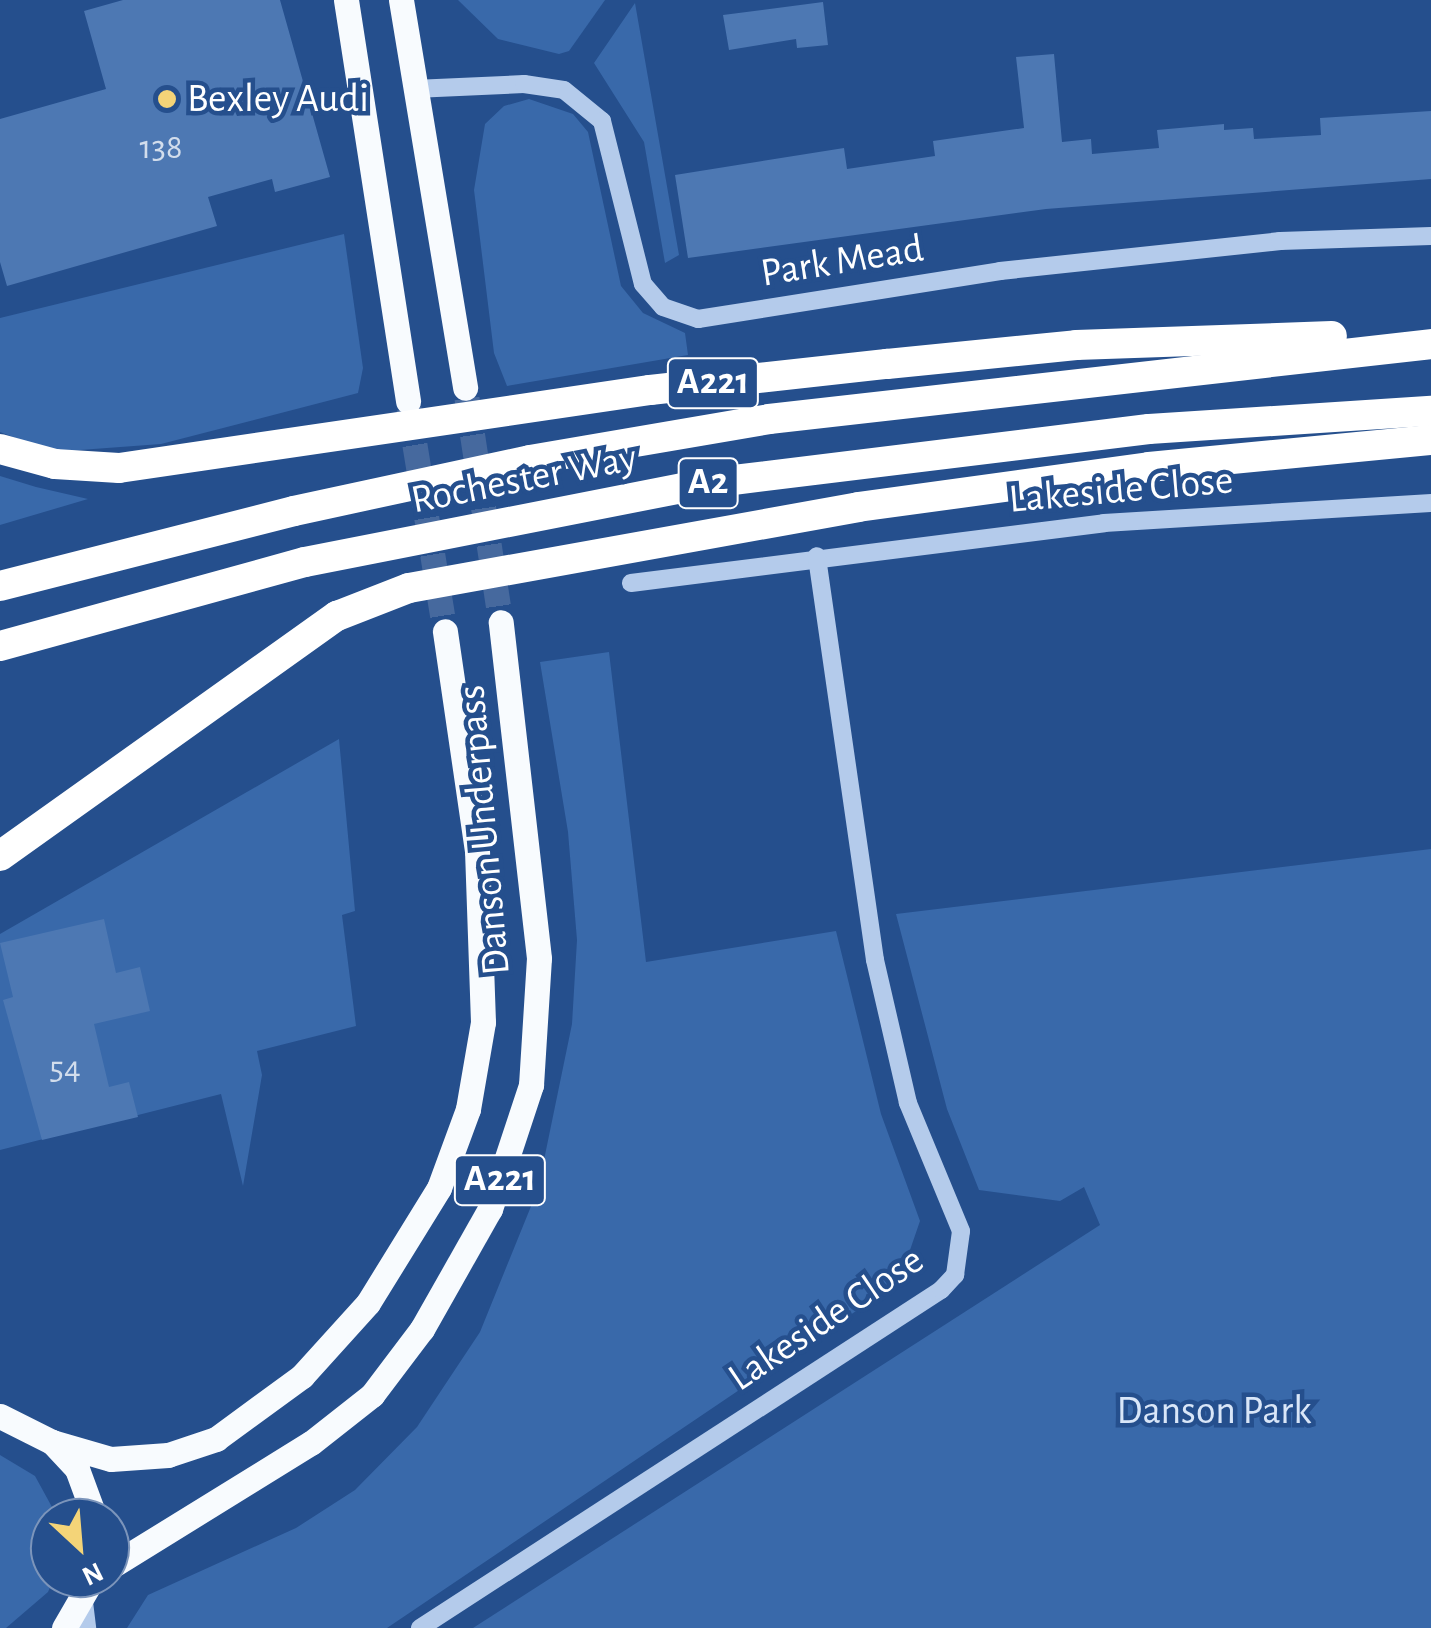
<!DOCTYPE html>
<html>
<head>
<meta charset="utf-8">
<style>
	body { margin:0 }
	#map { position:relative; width:1431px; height:1628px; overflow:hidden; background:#254f8d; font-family:"Alegreya Sans",sans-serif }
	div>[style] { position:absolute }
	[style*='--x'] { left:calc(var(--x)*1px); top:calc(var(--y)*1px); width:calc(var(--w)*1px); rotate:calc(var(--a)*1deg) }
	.green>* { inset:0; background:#3969aa }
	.building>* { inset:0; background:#4d78b3 }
	.major-tunnel>* { height:25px; margin-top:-12.5px; transform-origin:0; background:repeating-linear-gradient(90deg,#46699e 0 25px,transparent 0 37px) }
	.minor>* { height:18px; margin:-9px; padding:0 9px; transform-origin:9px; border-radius:9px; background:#b4cbeb }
	.major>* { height:25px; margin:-12.5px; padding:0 12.5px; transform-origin:12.5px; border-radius:12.5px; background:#f8fbfe }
	.highway>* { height:30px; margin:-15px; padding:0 15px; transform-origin:15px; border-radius:15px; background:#fff }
	.dots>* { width:28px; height:28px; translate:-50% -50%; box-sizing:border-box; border:5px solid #254f8d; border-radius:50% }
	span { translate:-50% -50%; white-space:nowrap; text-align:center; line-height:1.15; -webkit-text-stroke:9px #254f8d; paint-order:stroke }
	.number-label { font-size:35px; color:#d2ddec }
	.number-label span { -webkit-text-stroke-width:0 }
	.shield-label span { padding:2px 8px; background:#254f8d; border:2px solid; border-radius:8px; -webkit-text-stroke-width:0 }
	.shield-label { font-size:38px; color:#fff; font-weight:700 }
	.poi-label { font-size:40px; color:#fff }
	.left { translate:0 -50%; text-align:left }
	.street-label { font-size:40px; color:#fff }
	.park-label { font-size:40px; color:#d9e6f8 }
	.north { position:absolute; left:30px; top:1498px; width:100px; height:100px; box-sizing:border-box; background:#254f8d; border:2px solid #7c95bb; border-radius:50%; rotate:154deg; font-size:28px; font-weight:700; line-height:40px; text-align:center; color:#fff }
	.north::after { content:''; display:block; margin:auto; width:35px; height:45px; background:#f4d478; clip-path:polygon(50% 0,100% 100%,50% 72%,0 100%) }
</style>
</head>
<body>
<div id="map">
	<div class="green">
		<i style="clip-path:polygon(458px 0,605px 0,569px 51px,559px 54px,498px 39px)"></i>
		<i style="clip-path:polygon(635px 3px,679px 255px,665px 263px,644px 142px,594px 63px)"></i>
		<i style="clip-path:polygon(529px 99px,573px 114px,588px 132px,621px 286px,643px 313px,685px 333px,688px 355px,507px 386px,494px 353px,474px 190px,485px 124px,504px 106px)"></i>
		<i style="clip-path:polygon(344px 234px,363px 368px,358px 393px,161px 444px,53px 452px,0 432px,0 318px)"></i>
		<i style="clip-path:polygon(0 476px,36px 487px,88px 499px,0 525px)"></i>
		<i style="clip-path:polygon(609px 652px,646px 962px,836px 931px,881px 1114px,920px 1221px,899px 1282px,387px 1628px,127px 1628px,148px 1595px,296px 1528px,355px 1490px,417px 1427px,480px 1332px,538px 1189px,572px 1024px,577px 940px,568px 832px,540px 662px)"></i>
		<i style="clip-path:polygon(339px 739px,355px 911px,342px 915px,356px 1026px,257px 1051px,262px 1075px,243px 1186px,221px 1094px,0 1150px,0 934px)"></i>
		<i style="clip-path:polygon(1431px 849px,1431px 1628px,473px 1628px,1100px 1225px,1084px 1187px,1060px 1201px,979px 1190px,947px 1109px,896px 914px)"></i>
		<i style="clip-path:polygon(0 1455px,35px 1476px,58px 1518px,50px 1518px,54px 1578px,48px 1592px,6px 1628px,0 1628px)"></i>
	</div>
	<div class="building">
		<i style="clip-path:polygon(123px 0,280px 0,330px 177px,275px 192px,272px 179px,208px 197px,217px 226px,7px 286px,0 262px,0 119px,106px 89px,84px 11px)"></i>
		<i style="clip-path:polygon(823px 2px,828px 45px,797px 48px,796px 39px,729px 50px,723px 15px)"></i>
		<i style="clip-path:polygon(1054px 54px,1062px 142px,1091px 139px,1092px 154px,1159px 148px,1157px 130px,1224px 124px,1224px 130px,1253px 128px,1254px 139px,1321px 135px,1320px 118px,1431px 111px,1431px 179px,1046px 209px,688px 258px,675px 175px,844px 148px,847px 169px,935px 156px,933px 141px,1024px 128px,1016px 57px)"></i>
		<i style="clip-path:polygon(104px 919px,116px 973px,140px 967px,150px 1011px,94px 1024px,109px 1087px,129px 1082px,138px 1117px,42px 1140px,3px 1000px,13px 997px,0 943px)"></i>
	</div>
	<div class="major-tunnel">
		<i style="--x:467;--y:398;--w:227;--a:81.4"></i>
		<i style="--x:409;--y:408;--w:226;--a:80.8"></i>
	</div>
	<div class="minor">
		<i style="--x:414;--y:89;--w:110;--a:-2.6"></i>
		<i style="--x:524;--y:84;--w:40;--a:8.5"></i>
		<i style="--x:564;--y:90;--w:49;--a:39.2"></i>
		<i style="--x:602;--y:121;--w:168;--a:75.9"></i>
		<i style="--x:643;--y:284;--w:30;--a:49"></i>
		<i style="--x:663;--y:307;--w:37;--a:19"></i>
		<i style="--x:698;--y:319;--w:306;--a:-9"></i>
		<i style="--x:1000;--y:271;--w:282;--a:-6.1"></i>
		<i style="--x:1280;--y:241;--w:151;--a:-1.9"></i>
		<i style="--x:631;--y:583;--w:477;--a:-7.2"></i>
		<i style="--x:1104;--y:523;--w:328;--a:-3.5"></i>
		<i style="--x:84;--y:1602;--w:26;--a:83"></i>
		<i style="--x:420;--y:1628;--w:621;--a:-32.97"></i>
		<i style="--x:941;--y:1290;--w:21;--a:-47"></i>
		<i style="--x:955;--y:1275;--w:44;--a:-82.2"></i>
		<i style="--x:961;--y:1231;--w:139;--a:-112.5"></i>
		<i style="--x:908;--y:1103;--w:147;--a:-103"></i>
		<i style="--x:875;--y:960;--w:408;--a:-98.2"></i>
	</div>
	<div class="major">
		<i style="--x:346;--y:0;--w:406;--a:81.2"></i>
		<i style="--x:401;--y:0;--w:393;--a:80.6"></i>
		<i style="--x:0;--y:1416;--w:58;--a:26.6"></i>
		<i style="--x:52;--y:1442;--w:37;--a:47"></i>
		<i style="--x:77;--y:1469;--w:52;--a:69.8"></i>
		<i style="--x:52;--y:1442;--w:61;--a:16.1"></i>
		<i style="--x:111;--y:1459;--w:57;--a:-4"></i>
		<i style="--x:168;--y:1455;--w:51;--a:-18.4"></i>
		<i style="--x:216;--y:1439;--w:107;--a:-36.2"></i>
		<i style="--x:302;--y:1376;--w:98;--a:-47.9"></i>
		<i style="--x:368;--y:1303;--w:135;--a:-58.3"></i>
		<i style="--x:439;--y:1188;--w:84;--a:-69.8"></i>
		<i style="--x:468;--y:1109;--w:88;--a:-80.2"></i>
		<i style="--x:483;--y:1022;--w:171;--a:-92"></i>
		<i style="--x:477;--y:851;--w:222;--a:-98.3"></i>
		<i style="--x:110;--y:1567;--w:236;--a:-31.7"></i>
		<i style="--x:311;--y:1443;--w:78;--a:-38.2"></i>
		<i style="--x:372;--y:1395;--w:83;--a:-52.9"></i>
		<i style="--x:422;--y:1329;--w:138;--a:-60.5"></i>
		<i style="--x:490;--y:1209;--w:131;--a:-71.7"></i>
		<i style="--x:531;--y:1085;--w:127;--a:-86.4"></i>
		<i style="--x:539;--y:958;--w:338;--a:-96.5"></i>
		<i style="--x:64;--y:1628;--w:58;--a:-59.9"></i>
	</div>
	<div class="highway">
		<i style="--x:0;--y:449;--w:57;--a:15.3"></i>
		<i style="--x:55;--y:464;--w:64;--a:3.6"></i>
		<i style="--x:119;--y:468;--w:537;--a:-8.36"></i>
		<i style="--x:650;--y:390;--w:238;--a:-6.3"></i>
		<i style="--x:887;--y:364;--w:190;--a:-5.7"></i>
		<i style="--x:1076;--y:345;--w:256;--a:-2"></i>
		<i style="--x:0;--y:586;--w:303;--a:-14.3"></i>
		<i style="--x:294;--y:511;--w:241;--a:-12.2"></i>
		<i style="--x:530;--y:460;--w:242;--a:-9.7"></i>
		<i style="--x:769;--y:419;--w:666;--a:-6.46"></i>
		<i style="--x:0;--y:646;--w:316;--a:-15.4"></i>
		<i style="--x:305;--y:562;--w:412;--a:-11.1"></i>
		<i style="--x:709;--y:483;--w:443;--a:-7"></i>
		<i style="--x:1149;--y:429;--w:283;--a:-3.7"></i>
		<i style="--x:0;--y:856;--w:414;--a:-35.5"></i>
		<i style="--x:337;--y:616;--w:77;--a:-21.3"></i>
		<i style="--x:409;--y:588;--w:456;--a:-10.2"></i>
		<i style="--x:858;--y:507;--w:294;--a:-7.8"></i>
		<i style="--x:1149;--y:467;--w:283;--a:-5.5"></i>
	</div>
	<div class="dots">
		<i style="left:167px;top:99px;background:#f4d478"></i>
	</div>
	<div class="number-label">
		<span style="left:161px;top:148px">138</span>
		<span style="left:65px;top:1069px">54</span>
	</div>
	<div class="shield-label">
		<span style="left:713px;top:383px">A221</span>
		<span style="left:708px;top:483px">A2</span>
		<span style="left:500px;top:1180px">A221</span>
	</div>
	<div class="poi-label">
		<span class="left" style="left:187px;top:99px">Bexley Audi</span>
	</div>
	<div class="street-label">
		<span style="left:842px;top:261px;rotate:-9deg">Park Mead</span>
		<span style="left:524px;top:479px;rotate:-11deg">Rochester Way</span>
		<span style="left:1121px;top:490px;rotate:-5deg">Lakeside Close</span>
		<span style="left:484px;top:830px;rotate:-95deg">Danson Underpass</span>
		<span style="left:826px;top:1319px;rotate:-34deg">Lakeside Close</span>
	</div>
	<div class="park-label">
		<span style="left:1214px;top:1411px">Danson Park</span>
	</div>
	<div class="north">N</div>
</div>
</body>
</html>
